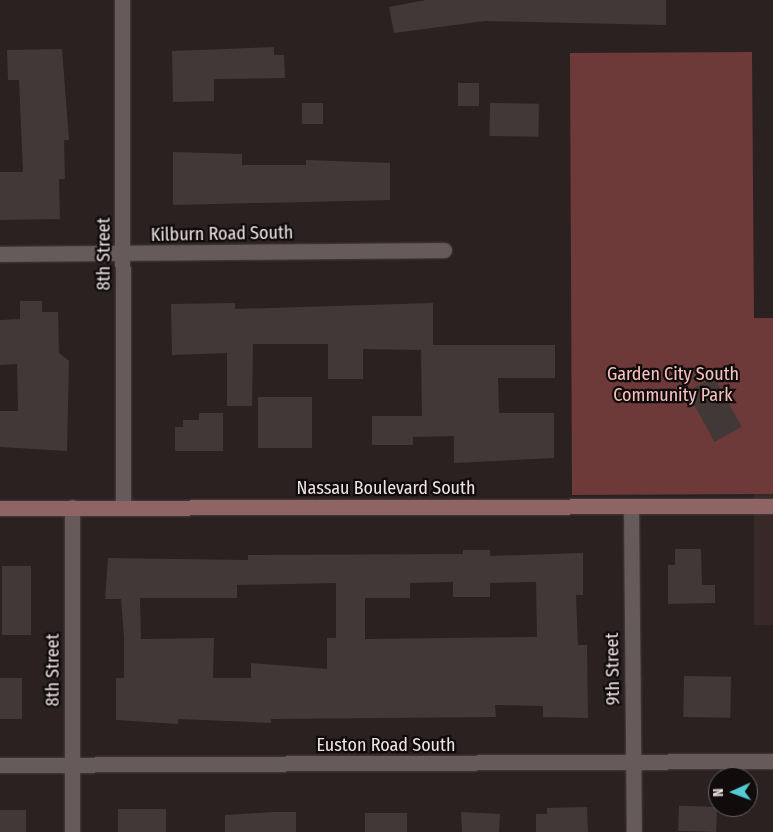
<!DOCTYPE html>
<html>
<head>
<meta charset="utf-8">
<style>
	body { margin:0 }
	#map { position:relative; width:773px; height:832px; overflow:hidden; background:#2b2121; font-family:"Fira Sans Condensed",sans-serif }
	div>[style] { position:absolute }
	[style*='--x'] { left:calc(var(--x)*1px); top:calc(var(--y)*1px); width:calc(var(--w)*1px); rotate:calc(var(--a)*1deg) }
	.built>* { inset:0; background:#392828; transform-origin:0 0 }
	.green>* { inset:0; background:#6d3a39 }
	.building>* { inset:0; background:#433838; transform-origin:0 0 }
	.roads { filter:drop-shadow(0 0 1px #473f3f) drop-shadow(0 0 1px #473f3f) }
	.street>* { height:15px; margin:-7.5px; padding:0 7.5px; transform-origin:7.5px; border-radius:7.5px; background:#665b5a }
	.secondary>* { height:15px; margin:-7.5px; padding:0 7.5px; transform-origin:7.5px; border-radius:7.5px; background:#8e6564 }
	span { translate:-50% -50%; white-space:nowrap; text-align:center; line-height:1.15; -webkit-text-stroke:4.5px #100c0c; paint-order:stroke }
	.street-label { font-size:18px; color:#ece5e5 }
	.park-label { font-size:18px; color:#f9c2c0 }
	.north { position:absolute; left:708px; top:767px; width:50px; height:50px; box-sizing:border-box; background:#100c0c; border:1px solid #686363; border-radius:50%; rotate:268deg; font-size:14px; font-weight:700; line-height:20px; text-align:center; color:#ece5e5 }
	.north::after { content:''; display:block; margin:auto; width:18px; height:22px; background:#51ccd4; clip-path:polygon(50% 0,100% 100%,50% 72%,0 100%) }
</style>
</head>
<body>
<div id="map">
	<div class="built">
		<i style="left:754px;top:494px;width:19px;height:131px"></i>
	</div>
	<div class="green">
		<i style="clip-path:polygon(752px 52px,754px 318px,773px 318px,773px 494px,572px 495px,570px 53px)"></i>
	</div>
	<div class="building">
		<i style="clip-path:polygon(426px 0,666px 0,666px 25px,485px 21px,394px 33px,389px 7px)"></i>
		<i style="clip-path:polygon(274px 47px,274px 55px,284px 55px,285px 78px,214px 79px,214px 101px,173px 102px,172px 51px)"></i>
		<i style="clip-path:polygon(62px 49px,69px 140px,64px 140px,65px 179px,59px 179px,60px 219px,0 220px,0 172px,23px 172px,19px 80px,8px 80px,7px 50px)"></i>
		<i style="left:458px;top:83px;width:21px;height:23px"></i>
		<i style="left:302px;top:103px;width:21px;height:21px"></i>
		<i style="left:490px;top:103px;width:49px;height:33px;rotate:1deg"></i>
		<i style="clip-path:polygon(173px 152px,242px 154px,242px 165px,306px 165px,306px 160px,390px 163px,390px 200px,173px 205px)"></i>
		<i style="clip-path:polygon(20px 301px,42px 301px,42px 312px,58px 312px,59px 353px,69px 361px,67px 451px,0 447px,0 411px,18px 411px,17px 364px,0 365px,0 320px,20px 319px)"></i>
		<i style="clip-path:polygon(235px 303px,235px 309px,433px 303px,433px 345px,555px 345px,555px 378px,498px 378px,499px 413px,554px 413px,554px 458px,454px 463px,454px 436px,413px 437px,413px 445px,372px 445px,372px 416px,422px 416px,421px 350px,363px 349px,363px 379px,328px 379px,328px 344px,253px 344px,252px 406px,227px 406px,227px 353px,172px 355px,171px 304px)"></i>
		<i style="left:714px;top:377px;width:57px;height:31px;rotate:61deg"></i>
		<i style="left:258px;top:397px;width:54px;height:51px"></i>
		<i style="clip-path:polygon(199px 413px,223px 413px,223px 451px,175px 451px,175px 427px,183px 427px,183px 420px,199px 420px)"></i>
		<i style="clip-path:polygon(675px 549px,701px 549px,702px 585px,715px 585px,715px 603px,668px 604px,668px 565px,675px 565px)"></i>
		<i style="clip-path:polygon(evenodd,463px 550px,490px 550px,490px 556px,583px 553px,583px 595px,576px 595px,578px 645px,587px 645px,588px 718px,543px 717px,543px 706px,495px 705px,496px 717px,271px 719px,271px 723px,178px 719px,178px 724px,116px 720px,116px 678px,124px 678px,124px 637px,121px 599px,105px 599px,108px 558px,248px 560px,248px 555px,463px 554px,463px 550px,453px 582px,453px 597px,490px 597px,490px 583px,536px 582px,537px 637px,365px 639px,365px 598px,410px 598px,410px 583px,453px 582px,463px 550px,336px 583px,336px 638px,327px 638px,327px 669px,251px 663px,251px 678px,213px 678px,214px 638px,141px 639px,140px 598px,237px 598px,237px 585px,336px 583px)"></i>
		<i style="left:2px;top:566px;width:29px;height:69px"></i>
		<i style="left:684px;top:676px;width:47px;height:41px;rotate:1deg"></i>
		<i style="left:0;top:678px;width:22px;height:41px"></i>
		<i style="clip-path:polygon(587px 807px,588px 832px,536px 832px,536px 814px,547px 814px,547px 808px)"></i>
		<i style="left:717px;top:807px;width:25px;height:38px;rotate:92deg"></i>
		<i style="left:166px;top:809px;width:23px;height:48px;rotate:90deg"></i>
		<i style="left:0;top:810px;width:26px;height:22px"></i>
		<i style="clip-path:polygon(274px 812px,296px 812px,296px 832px,225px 832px,225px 815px)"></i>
		<i style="clip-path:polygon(461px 812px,500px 814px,499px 832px,462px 832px)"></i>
		<i style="left:365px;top:813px;width:42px;height:19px"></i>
	</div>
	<div class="roads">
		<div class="street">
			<i style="--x:122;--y:0;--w:508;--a:89.89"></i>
			<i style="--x:0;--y:254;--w:444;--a:-0.5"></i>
			<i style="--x:72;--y:507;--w:325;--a:90"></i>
			<i style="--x:631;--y:507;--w:325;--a:89.5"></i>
			<i style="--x:0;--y:765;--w:773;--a:-0.3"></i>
		</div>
		<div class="secondary">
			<i style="--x:0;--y:508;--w:773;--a:-0.15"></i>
		</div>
	</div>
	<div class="street-label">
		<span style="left:222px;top:234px;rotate:-1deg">Kilburn Road South</span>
		<span style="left:104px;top:254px;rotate:-90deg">8th Street</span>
		<span style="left:386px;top:488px">Nassau Boulevard South</span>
		<span style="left:613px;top:669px;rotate:-91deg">9th Street</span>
		<span style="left:53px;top:670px;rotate:-90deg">8th Street</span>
		<span style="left:386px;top:745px">Euston Road South</span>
	</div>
	<div class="park-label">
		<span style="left:673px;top:385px">Garden City South<br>Community Park</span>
	</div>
	<div class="north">N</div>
</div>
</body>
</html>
